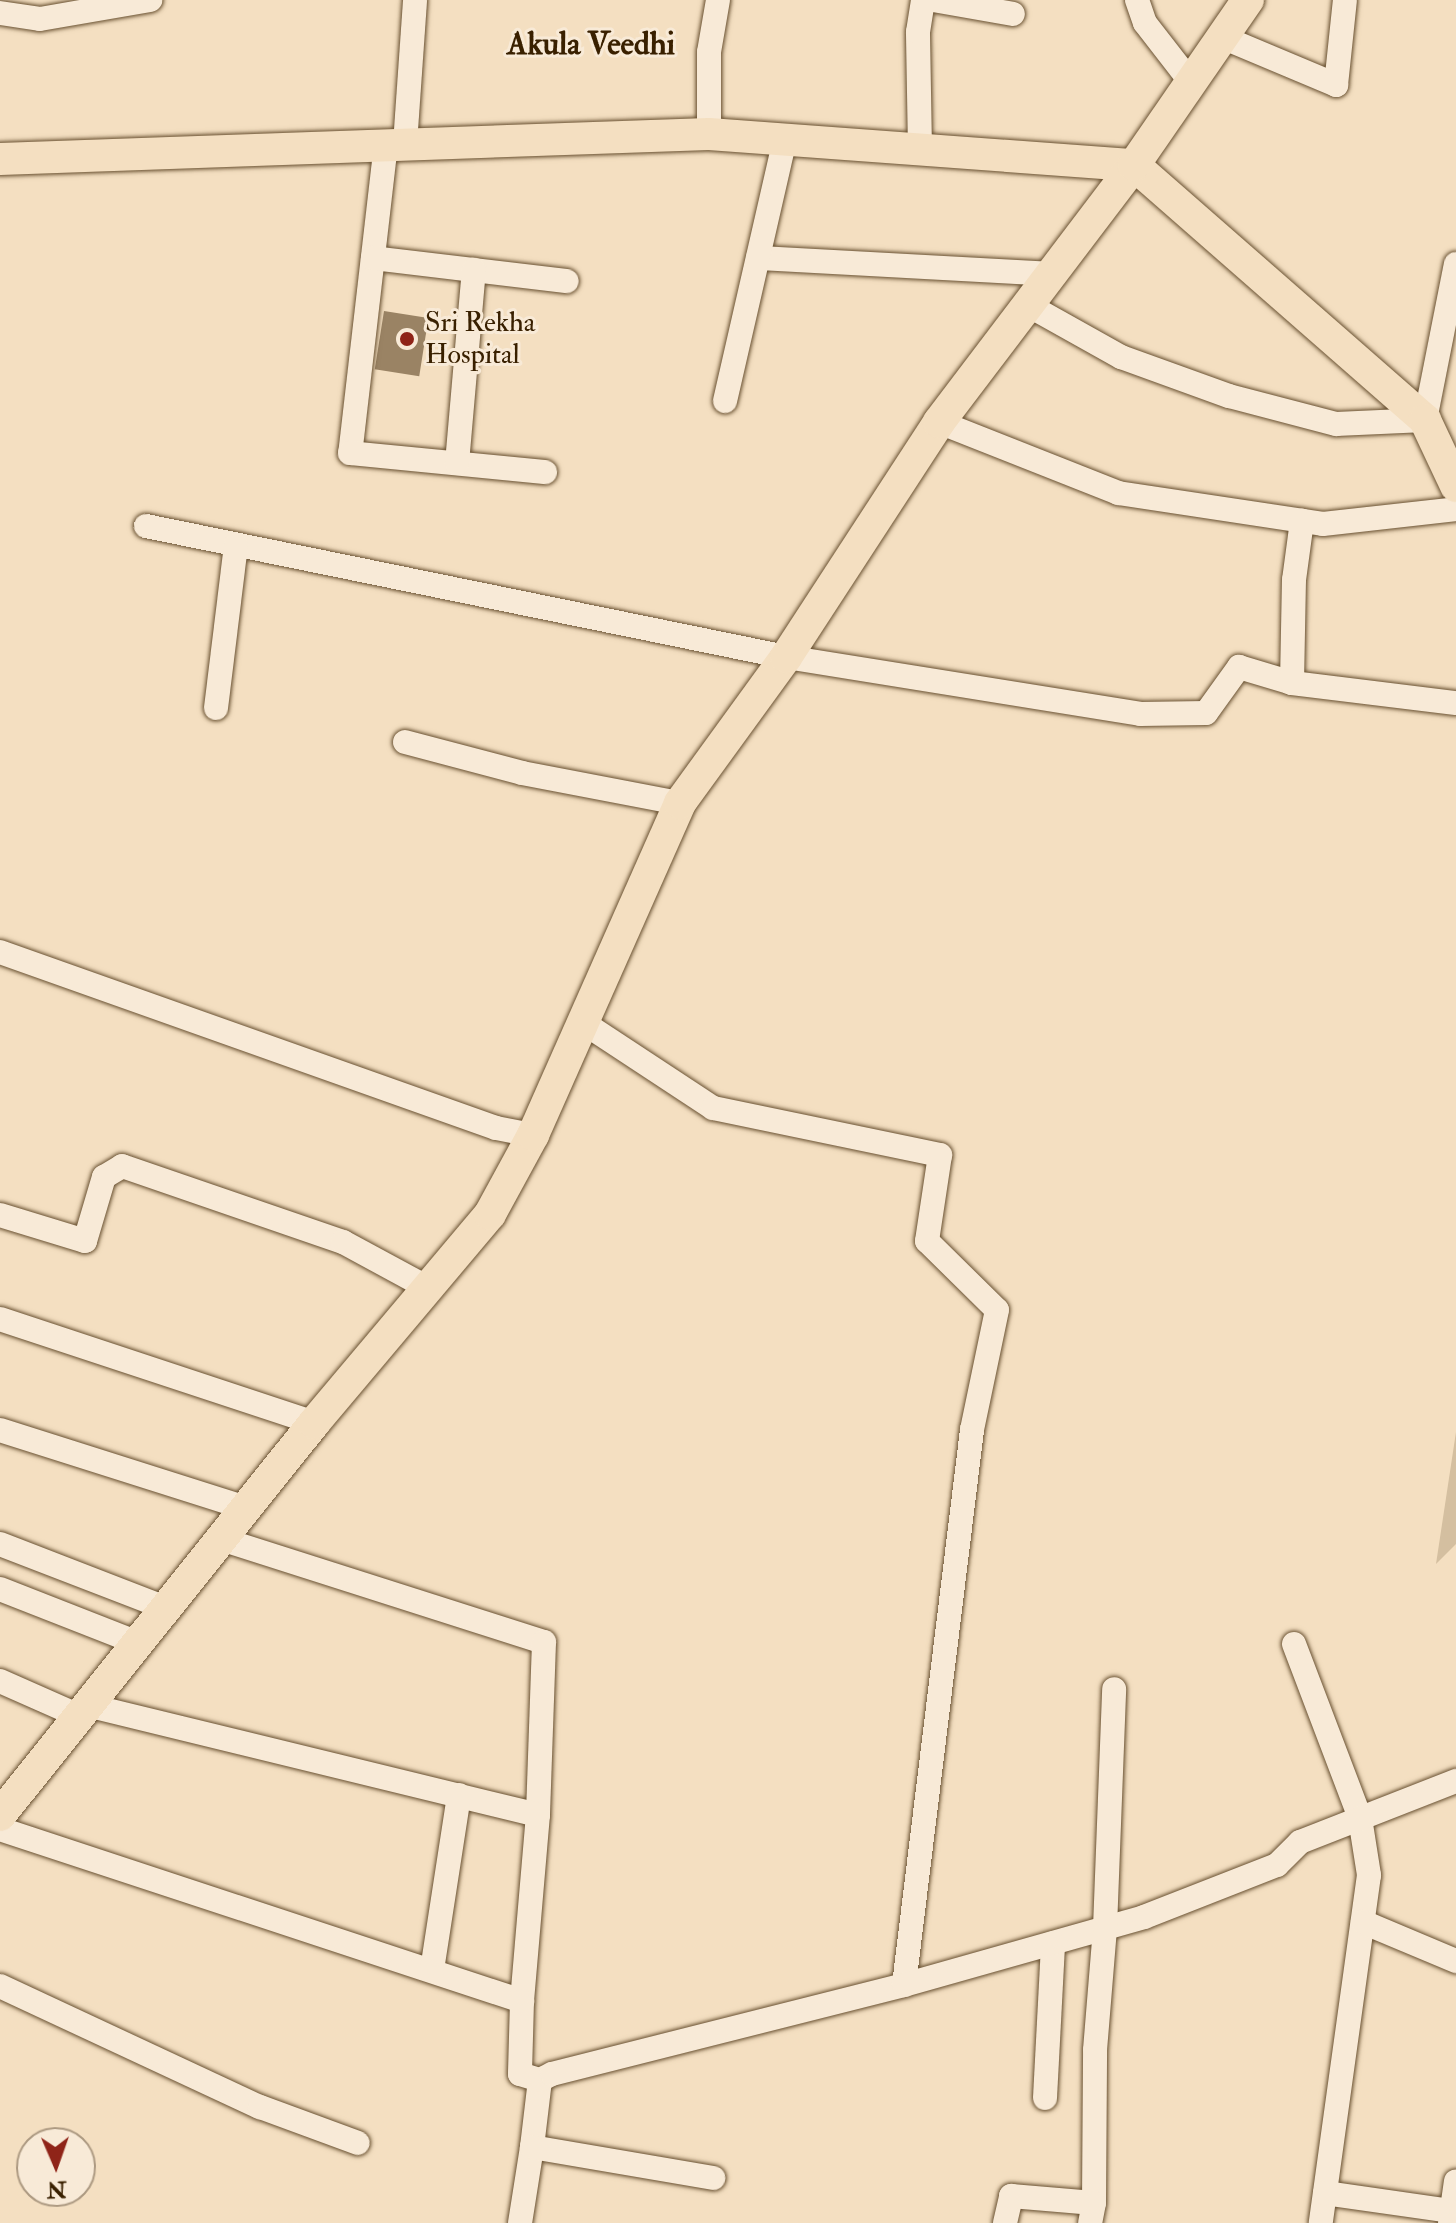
<!DOCTYPE html>
<html>
<head>
<meta charset="utf-8">
<style>
	body { margin:0 }
	#map { position:relative; width:1456px; height:2223px; overflow:hidden; background:#f4dfc1; font-family:"IM FELL Double Pica",serif }
	div>[style] { position:absolute }
	[style*='--x'] { left:calc(var(--x)*1px); top:calc(var(--y)*1px); width:calc(var(--w)*1px); rotate:calc(var(--a)*1deg) }
	.green>* { inset:0; background:#d4bfa0 }
	.building>* { inset:0; background:#9a8364; transform-origin:0 0 }
	.roads { filter:drop-shadow(0 0 2px #685030) drop-shadow(0 0 2px #685030) }
	.minor>* { height:24px; margin:-12px; padding:0 12px; transform-origin:12px; border-radius:12px; background:#f8ead7 }
	.major>* { height:32px; margin:-16px; padding:0 16px; transform-origin:16px; border-radius:16px; background:#f4dfc1 }
	.dots>* { width:22px; height:22px; translate:-50% -50%; box-sizing:border-box; border:4px solid #f8ead7; border-radius:50% }
	span { translate:-50% -50%; white-space:nowrap; text-align:center; line-height:1.15; -webkit-text-stroke:6px #f8ead7; paint-order:stroke }
	.poi-label { font-size:28px; color:#392000 }
	.left { translate:0 -50%; text-align:left }
	.quarter-label { font-size:32px; color:#392000; font-weight:700 }
	.north { position:absolute; left:16px; top:2127px; width:80px; height:80px; box-sizing:border-box; background:#f8ead7; border:2px solid #ac9981; border-radius:50%; rotate:178deg; font-size:22px; font-weight:700; line-height:32px; text-align:center; color:#392000 }
	.north::after { content:''; display:block; margin:auto; width:28px; height:36px; background:#8f2418; clip-path:polygon(50% 0,100% 100%,50% 72%,0 100%) }
</style>
</head>
<body>
<div id="map">
	<div class="green">
		<i style="clip-path:polygon(1456px 1432px,1456px 1544px,1436px 1564px)"></i>
	</div>
	<div class="building">
		<i style="left:384px;top:311px;width:45px;height:59px;rotate:9deg"></i>
	</div>
	<div class="roads">
		<div class="minor">
			<i style="--x:933;--y:0;--w:81;--a:9.9"></i>
			<i style="--x:1137;--y:0;--w:24;--a:71"></i>
			<i style="--x:1145;--y:23;--w:73;--a:52.2"></i>
			<i style="--x:0;--y:13;--w:40;--a:8.5"></i>
			<i style="--x:40;--y:19;--w:112;--a:-9.8"></i>
			<i style="--x:1222;--y:37;--w:124;--a:22.8"></i>
			<i style="--x:1336;--y:85;--w:85;--a:-84"></i>
			<i style="--x:709;--y:134;--w:82;--a:-90"></i>
			<i style="--x:709;--y:52;--w:53;--a:-80.2"></i>
			<i style="--x:386;--y:144;--w:311;--a:96.6"></i>
			<i style="--x:350;--y:453;--w:196;--a:5.6"></i>
			<i style="--x:405;--y:144;--w:144;--a:-86"></i>
			<i style="--x:920;--y:149;--w:117;--a:-91"></i>
			<i style="--x:918;--y:32;--w:32;--a:-81"></i>
			<i style="--x:373;--y:258;--w:195;--a:6.8"></i>
			<i style="--x:758;--y:258;--w:293;--a:3.1"></i>
			<i style="--x:1028;--y:305;--w:107;--a:29.2"></i>
			<i style="--x:1121;--y:357;--w:115;--a:19.9"></i>
			<i style="--x:1229;--y:396;--w:111;--a:14.7"></i>
			<i style="--x:1336;--y:424;--w:89;--a:-2.6"></i>
			<i style="--x:1425;--y:420;--w:159;--a:-78.8"></i>
			<i style="--x:725;--y:401;--w:268;--a:-77.1"></i>
			<i style="--x:939;--y:422;--w:193;--a:21.6"></i>
			<i style="--x:1118;--y:493;--w:207;--a:8.6"></i>
			<i style="--x:1323;--y:524;--w:134;--a:-6.4"></i>
			<i style="--x:457;--y:463;--w:194;--a:-85"></i>
			<i style="--x:146;--y:526;--w:653;--a:11.57"></i>
			<i style="--x:786;--y:657;--w:359;--a:9.1"></i>
			<i style="--x:1140;--y:714;--w:66;--a:-0.9"></i>
			<i style="--x:1206;--y:713;--w:57;--a:-54.3"></i>
			<i style="--x:1239;--y:667;--w:55;--a:16.8"></i>
			<i style="--x:1292;--y:683;--w:165;--a:7"></i>
			<i style="--x:1292;--y:683;--w:103;--a:-88.9"></i>
			<i style="--x:1294;--y:580;--w:60;--a:-82.3"></i>
			<i style="--x:216;--y:708;--w:164;--a:-83"></i>
			<i style="--x:405;--y:742;--w:121;--a:14.8"></i>
			<i style="--x:522;--y:773;--w:161;--a:10.8"></i>
			<i style="--x:0;--y:952;--w:526;--a:19.54"></i>
			<i style="--x:496;--y:1128;--w:38;--a:11"></i>
			<i style="--x:581;--y:1021;--w:158;--a:33.4"></i>
			<i style="--x:713;--y:1108;--w:232;--a:11.7"></i>
			<i style="--x:940;--y:1155;--w:87;--a:98.6"></i>
			<i style="--x:927;--y:1241;--w:98;--a:44.6"></i>
			<i style="--x:997;--y:1310;--w:123;--a:101.8"></i>
			<i style="--x:972;--y:1430;--w:559;--a:96.99"></i>
			<i style="--x:0;--y:1215;--w:89;--a:17"></i>
			<i style="--x:85;--y:1241;--w:67;--a:-73.5"></i>
			<i style="--x:104;--y:1177;--w:21;--a:-31"></i>
			<i style="--x:122;--y:1166;--w:234;--a:19"></i>
			<i style="--x:343;--y:1242;--w:97;--a:28.4"></i>
			<i style="--x:0;--y:1319;--w:331;--a:18.3"></i>
			<i style="--x:0;--y:1430;--w:258;--a:17.6"></i>
			<i style="--x:221;--y:1539;--w:339;--a:17.7"></i>
			<i style="--x:544;--y:1642;--w:173;--a:92"></i>
			<i style="--x:0;--y:1544;--w:178;--a:21.1"></i>
			<i style="--x:0;--y:1589;--w:148;--a:21.4"></i>
			<i style="--x:1294;--y:1644;--w:186;--a:69.2"></i>
			<i style="--x:1360;--y:1818;--w:58;--a:81"></i>
			<i style="--x:1369;--y:1875;--w:351;--a:97.9"></i>
			<i style="--x:0;--y:1681;--w:86;--a:23.9"></i>
			<i style="--x:0;--y:1829;--w:550;--a:18.24"></i>
			<i style="--x:522;--y:2001;--w:187;--a:-85.1"></i>
			<i style="--x:538;--y:1815;--w:463;--a:-166.3"></i>
			<i style="--x:1363;--y:1922;--w:101;--a:22.8"></i>
			<i style="--x:432;--y:1970;--w:177;--a:-81.2"></i>
			<i style="--x:0;--y:1986;--w:287;--a:25"></i>
			<i style="--x:260;--y:2107;--w:104;--a:20.2"></i>
			<i style="--x:522;--y:2001;--w:73;--a:91.6"></i>
			<i style="--x:520;--y:2074;--w:21;--a:17"></i>
			<i style="--x:1045;--y:2098;--w:155;--a:-87"></i>
			<i style="--x:532;--y:2147;--w:67;--a:-83.2"></i>
			<i style="--x:540;--y:2080;--w:13;--a:-27"></i>
			<i style="--x:552;--y:2074;--w:363;--a:-14.2"></i>
			<i style="--x:904;--y:1985;--w:249;--a:-15.8"></i>
			<i style="--x:1144;--y:1917;--w:143;--a:-21.4"></i>
			<i style="--x:1277;--y:1865;--w:33;--a:-45"></i>
			<i style="--x:1300;--y:1842;--w:168;--a:-21.4"></i>
			<i style="--x:1325;--y:2193;--w:128;--a:8.1"></i>
			<i style="--x:1094;--y:2203;--w:153;--a:-89.6"></i>
			<i style="--x:1095;--y:2050;--w:122;--a:-85.3"></i>
			<i style="--x:1105;--y:1928;--w:239;--a:-87.8"></i>
			<i style="--x:520;--y:2223;--w:77;--a:-81"></i>
			<i style="--x:532;--y:2147;--w:184;--a:9.7"></i>
			<i style="--x:1005;--y:2223;--w:28;--a:-77"></i>
			<i style="--x:1011;--y:2196;--w:83;--a:4.8"></i>
			<i style="--x:1094;--y:2203;--w:20;--a:101"></i>
			<i style="--x:1450;--y:2223;--w:42;--a:-81.9"></i>
		</div>
		<div class="major">
			<i style="--x:0;--y:159;--w:709;--a:-2.02"></i>
			<i style="--x:709;--y:134;--w:426;--a:4.2"></i>
			<i style="--x:1134;--y:165;--w:387;--a:41.2"></i>
			<i style="--x:1425;--y:420;--w:73;--a:64.8"></i>
			<i style="--x:0;--y:1815;--w:502;--a:-51.3"></i>
			<i style="--x:314;--y:1423;--w:273;--a:-49.9"></i>
			<i style="--x:490;--y:1214;--w:90;--a:-61.4"></i>
			<i style="--x:533;--y:1135;--w:363;--a:-66.1"></i>
			<i style="--x:680;--y:803;--w:180;--a:-54"></i>
			<i style="--x:786;--y:657;--w:280;--a:-56.9"></i>
			<i style="--x:939;--y:422;--w:323;--a:-52.8"></i>
			<i style="--x:1134;--y:165;--w:201;--a:-55.4"></i>
		</div>
	</div>
	<div class="dots">
		<i style="left:407px;top:339px;background:#8f2418"></i>
	</div>
	<div class="poi-label">
		<span class="left" style="left:425px;top:339px">Sri Rekha<br>Hospital</span>
	</div>
	<div class="quarter-label">
		<span style="left:591px;top:44px">Akula Veedhi</span>
	</div>
	<div class="north">N</div>
</div>
</body>
</html>
